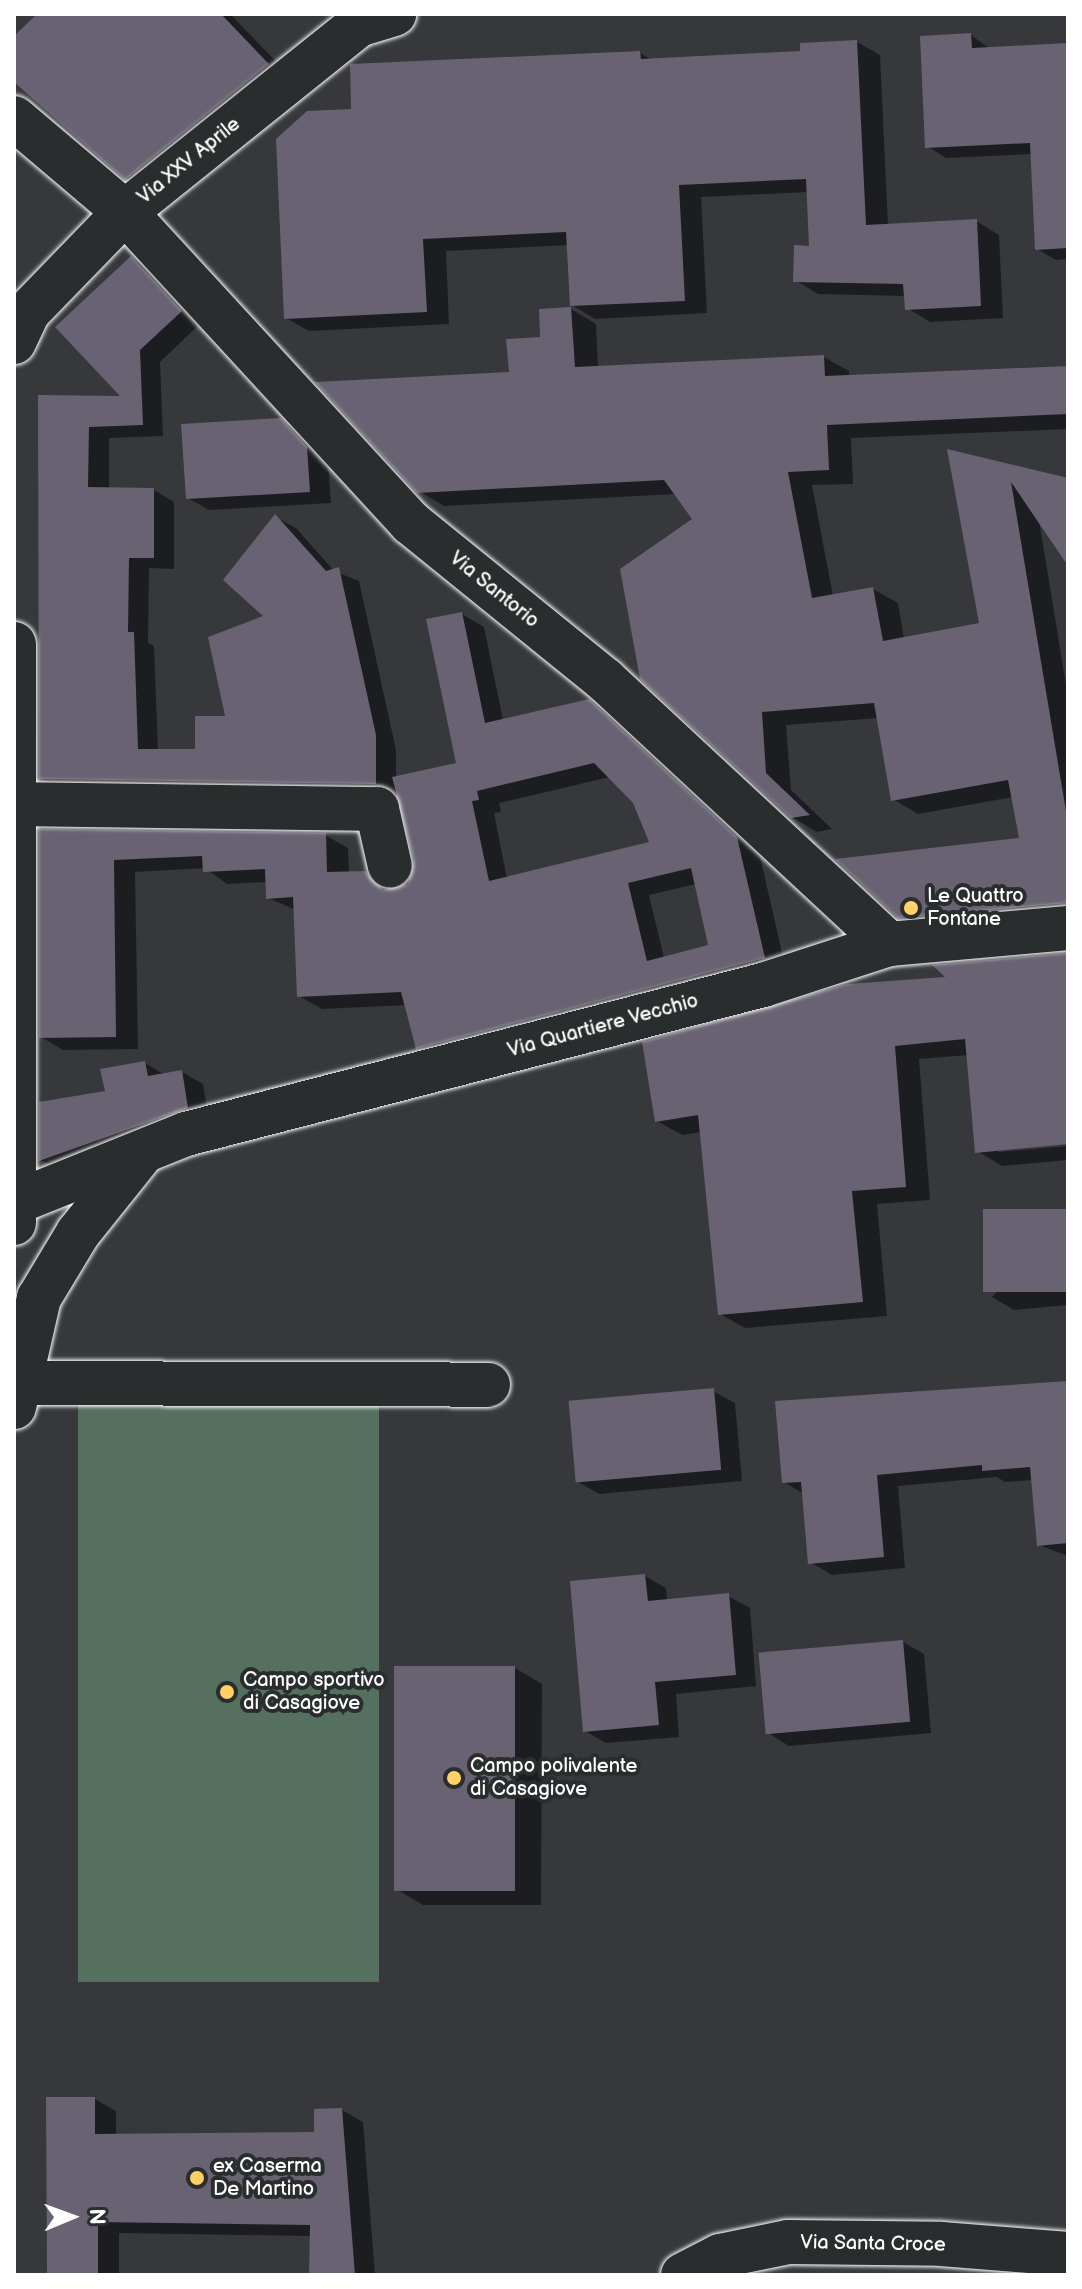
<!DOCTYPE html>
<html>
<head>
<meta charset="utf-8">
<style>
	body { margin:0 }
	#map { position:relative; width:1082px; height:2289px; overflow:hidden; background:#36383c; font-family:"Balsamiq Sans",sans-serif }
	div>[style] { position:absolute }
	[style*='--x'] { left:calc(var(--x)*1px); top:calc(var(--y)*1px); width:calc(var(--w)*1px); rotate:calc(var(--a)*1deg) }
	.green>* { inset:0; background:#55705e; transform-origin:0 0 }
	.shadow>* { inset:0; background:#0007 }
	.building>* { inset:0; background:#686273; transform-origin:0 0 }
	.roads { filter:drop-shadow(0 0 2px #fff) drop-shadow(0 0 2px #fff) }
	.minor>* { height:44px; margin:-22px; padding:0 22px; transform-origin:22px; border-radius:22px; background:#2a2d2e }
	.dots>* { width:22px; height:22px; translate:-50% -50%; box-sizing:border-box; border:4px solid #2a2d2e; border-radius:50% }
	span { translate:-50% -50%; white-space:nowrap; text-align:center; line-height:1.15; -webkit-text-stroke:8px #2a2d2e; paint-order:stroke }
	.street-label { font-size:20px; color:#fff }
	.poi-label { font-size:20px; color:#fff }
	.left { translate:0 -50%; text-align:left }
	.frame { position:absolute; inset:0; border:16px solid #fff; pointer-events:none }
	.north { position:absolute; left:32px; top:2177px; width:80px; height:80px; -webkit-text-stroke:6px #2a2d2e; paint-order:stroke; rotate:89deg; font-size:22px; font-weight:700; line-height:32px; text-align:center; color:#fff }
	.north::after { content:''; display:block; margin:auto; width:28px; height:36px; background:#fff; clip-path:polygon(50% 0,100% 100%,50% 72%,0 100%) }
</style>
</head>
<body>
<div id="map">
	<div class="green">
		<i style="left:78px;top:1401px;width:301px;height:581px"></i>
	</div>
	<div class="shadow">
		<i style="clip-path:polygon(39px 14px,230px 14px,294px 80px,153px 193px,127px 178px,14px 77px,14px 38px)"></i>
		<i style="clip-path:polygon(971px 35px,990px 49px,1068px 45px,1068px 259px,1056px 260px,1037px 249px,1032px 154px,946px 158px,927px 146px)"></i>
		<i style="clip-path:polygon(857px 42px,880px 55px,888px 226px,976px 221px,999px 235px,1003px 318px,930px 322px,907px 308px,906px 296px,818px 294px,795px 280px,811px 248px,808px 192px,701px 197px,707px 313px,595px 319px,572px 305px,569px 245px,446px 251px,449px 324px,309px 331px,286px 318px,353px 111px,640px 53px,652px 60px,802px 53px)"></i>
		<i style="clip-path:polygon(evenodd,131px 258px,152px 270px,201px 323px,160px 362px,163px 436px,109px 438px,109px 489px,154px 490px,174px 502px,174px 569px,149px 568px,148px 643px,154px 646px,158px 751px,197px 751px,227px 718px,267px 617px,275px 517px,296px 528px,334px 571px,359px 581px,396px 750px,396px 778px,459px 765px,462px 614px,484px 627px,503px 720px,589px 701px,611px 714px,759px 852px,786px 970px,440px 1060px,418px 1047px,407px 1005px,322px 1009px,299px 996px,296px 910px,268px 898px,267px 882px,227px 884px,205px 868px,135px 872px,138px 1049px,63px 1050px,41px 1037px,41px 831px,325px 835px,348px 848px,349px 873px,365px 873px,392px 890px,409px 885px,416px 860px,399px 795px,62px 790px,41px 778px,40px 397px,125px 398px,131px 258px,610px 777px,634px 802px,652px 843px,507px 879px,494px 813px,501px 812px,499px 803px,610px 777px,131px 258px,696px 884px,711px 947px,664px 958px,649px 895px,696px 884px)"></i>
		<i style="clip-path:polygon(571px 309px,596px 324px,598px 368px,824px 357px,849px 371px,849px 377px,1068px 368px,1068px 429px,851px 438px,853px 484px,812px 485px,833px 596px,873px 589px,898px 603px,904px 639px,981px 625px,950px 452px,1068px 480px,1068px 562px,1039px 520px,1068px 697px,1068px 918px,925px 931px,899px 916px,1021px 840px,1013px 797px,918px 814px,893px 799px,879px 718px,786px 725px,791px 790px,832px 829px,817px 832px,792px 817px,623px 570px,694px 520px,676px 494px,444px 506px,419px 491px,511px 374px)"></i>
		<i style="clip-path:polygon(280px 420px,303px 433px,328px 461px,331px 503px,209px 510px,188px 498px)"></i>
		<i style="clip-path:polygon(1068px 955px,1068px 1142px,998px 1148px,998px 1152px,1068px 1146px,1068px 1160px,1002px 1166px,977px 1151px,969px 1055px,919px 1059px,930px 1200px,877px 1204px,887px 1316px,745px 1328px,720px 1314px,702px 1132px,682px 1135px,657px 1121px,950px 978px)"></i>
		<i style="clip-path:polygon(145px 1063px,165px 1075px,182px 1072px,203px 1084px,209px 1119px,62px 1172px,41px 1160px,107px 1092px)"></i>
		<i style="clip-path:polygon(1068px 1211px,1068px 1305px,1014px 1310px,992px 1297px)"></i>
		<i style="clip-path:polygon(1068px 1382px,1068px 1556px,1039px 1545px,1033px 1480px,1005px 1482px,997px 1477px,898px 1486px,905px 1568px,832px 1575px,810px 1562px,804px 1494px,784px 1482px)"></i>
		<i style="clip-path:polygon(713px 1391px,735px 1403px,742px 1481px,599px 1494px,578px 1482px)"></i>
		<i style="clip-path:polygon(645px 1576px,666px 1588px,667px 1601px,728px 1596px,750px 1608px,756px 1686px,676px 1694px,679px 1737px,606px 1743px,585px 1731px)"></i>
		<i style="clip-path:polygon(903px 1642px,924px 1654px,931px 1733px,789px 1746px,768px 1733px)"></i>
		<i style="clip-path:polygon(515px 1668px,542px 1684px,541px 1905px,423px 1905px,396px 1889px)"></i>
		<i style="clip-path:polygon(95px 2099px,116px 2111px,116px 2136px,316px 2134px,342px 2110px,363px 2122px,375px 2275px,311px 2275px,311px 2236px,119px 2233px,119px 2275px,49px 2275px)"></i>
	</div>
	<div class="building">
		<i style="clip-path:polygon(37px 14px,221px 14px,269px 64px,125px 180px,14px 82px,14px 36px)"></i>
		<i style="clip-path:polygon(971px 33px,972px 48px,1068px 43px,1068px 248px,1035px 250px,1030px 143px,925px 148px,920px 36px)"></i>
		<i style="clip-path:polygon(857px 40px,866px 225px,977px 219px,981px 306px,905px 310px,903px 284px,793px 282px,794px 245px,809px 246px,806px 179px,679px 185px,685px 301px,570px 306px,566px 232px,423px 239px,427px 312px,284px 319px,276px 139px,307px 111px,351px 109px,350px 64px,640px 51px,641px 59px,800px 51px,800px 43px)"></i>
		<i style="clip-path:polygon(131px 256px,182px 311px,140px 350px,143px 425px,89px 427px,88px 487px,154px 488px,154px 558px,129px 558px,128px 632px,134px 632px,138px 749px,195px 749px,195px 716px,225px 716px,208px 637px,263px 616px,223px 580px,275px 514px,326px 571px,339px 567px,376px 735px,376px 784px,39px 779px,38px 395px,120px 396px,55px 327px)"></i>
		<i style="clip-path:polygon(571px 307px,575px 367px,824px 355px,825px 376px,1068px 366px,1068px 414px,827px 425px,829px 470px,788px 472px,812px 598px,873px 587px,883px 641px,979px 623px,947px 449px,1068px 478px,1068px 566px,1011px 482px,1068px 823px,1068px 903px,898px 918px,835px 859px,1019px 838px,1008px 780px,891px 801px,874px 703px,762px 712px,766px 773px,810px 815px,791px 818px,640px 679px,620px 569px,692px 519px,664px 480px,417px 493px,315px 382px,509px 372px,506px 339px,540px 337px,539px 309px)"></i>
		<i style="clip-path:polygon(281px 418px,307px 447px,310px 492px,186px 499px,181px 424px)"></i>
		<i style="clip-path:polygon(evenodd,462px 612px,485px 723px,589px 699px,737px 837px,765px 958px,416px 1049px,401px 992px,297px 997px,293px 897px,266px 899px,265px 869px,203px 872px,202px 856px,114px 860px,116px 1037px,39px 1038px,39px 829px,326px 833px,327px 872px,365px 871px,383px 890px,408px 884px,414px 860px,392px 777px,456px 763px,426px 619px,462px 612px,594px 763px,633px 803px,649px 842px,489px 881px,472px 801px,479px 800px,477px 791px,594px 763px,462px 612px,691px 868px,708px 945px,647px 961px,628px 883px,691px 868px)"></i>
		<i style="clip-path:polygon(1068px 953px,1068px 1144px,975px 1153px,965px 1039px,895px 1046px,906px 1187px,852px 1191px,863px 1302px,718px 1315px,698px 1115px,655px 1122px,642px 1042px,848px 984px,945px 977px,932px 965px)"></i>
		<i style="clip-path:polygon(145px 1061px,148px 1076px,182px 1070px,188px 1108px,39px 1161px,39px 1102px,105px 1091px,100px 1069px)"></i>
		<i style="left:1068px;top:1209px;width:83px;height:85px;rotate:90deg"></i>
		<i style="clip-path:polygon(1068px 1381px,1068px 1543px,1037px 1546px,1030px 1467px,982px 1471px,982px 1465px,877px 1475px,884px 1557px,808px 1564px,801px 1482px,782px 1483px,775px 1401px)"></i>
		<i style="left:714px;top:1388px;width:82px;height:146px;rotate:85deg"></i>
		<i style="clip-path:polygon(645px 1574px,648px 1601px,729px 1593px,736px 1675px,655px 1682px,659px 1725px,583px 1732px,570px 1581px)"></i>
		<i style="left:903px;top:1640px;width:82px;height:145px;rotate:85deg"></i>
		<i style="left:394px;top:1666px;width:121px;height:225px"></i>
		<i style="clip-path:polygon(46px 2097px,95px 2097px,95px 2134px,314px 2132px,314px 2109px,342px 2108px,355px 2275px,309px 2275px,310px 2225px,98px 2222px,98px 2275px,47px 2275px)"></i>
	</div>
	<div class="roads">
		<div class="minor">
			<i style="--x:14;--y:118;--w:145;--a:40.3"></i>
			<i style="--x:125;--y:212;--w:423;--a:47.4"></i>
			<i style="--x:411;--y:523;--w:250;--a:39"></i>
			<i style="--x:605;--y:680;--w:388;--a:42.9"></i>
			<i style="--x:14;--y:342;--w:33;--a:-65"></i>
			<i style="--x:28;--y:312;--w:139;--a:-45.9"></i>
			<i style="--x:125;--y:212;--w:299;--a:-38.7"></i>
			<i style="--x:358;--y:25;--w:38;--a:-17"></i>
			<i style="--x:14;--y:644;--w:579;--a:90"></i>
			<i style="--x:14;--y:804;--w:363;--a:0.8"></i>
			<i style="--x:377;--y:809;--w:58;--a:77.2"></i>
			<i style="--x:14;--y:1203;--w:185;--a:-21.9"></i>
			<i style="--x:186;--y:1134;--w:596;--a:-14.48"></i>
			<i style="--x:763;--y:985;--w:133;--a:-18"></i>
			<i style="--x:889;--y:944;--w:180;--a:-5.1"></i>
			<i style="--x:19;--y:1383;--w:469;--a:0.2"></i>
			<i style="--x:14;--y:1407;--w:112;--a:-77.1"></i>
			<i style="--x:39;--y:1298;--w:76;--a:-59"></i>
			<i style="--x:78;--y:1233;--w:102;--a:-51.3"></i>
			<i style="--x:683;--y:2275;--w:42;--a:-27.2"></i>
			<i style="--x:720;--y:2256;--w:69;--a:-11.6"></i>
			<i style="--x:788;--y:2242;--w:153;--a:0.7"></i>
			<i style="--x:941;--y:2244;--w:127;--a:4.5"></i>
		</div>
	</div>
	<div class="dots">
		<i style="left:911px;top:908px;background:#ffd166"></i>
		<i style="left:227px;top:1692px;background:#ffd166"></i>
		<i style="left:454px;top:1778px;background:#ffd166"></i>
		<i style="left:197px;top:2178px;background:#ffd166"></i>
	</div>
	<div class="street-label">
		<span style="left:189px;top:161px;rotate:-39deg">Via XXV Aprile</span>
		<span style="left:494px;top:590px;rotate:39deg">Via Santorio</span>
		<span style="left:603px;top:1026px;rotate:-15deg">Via Quartiere Vecchio</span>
		<span style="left:873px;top:2244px;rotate:1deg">Via Santa Croce</span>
	</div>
	<div class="poi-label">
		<span class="left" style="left:927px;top:908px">Le Quattro<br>Fontane</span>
		<span class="left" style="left:243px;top:1692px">Campo sportivo<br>di Casagiove</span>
		<span class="left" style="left:470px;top:1778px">Campo polivalente<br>di Casagiove</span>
		<span class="left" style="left:213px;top:2178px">ex Caserma<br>De Martino</span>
	</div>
	<div class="frame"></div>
	<div class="north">N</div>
</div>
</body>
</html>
